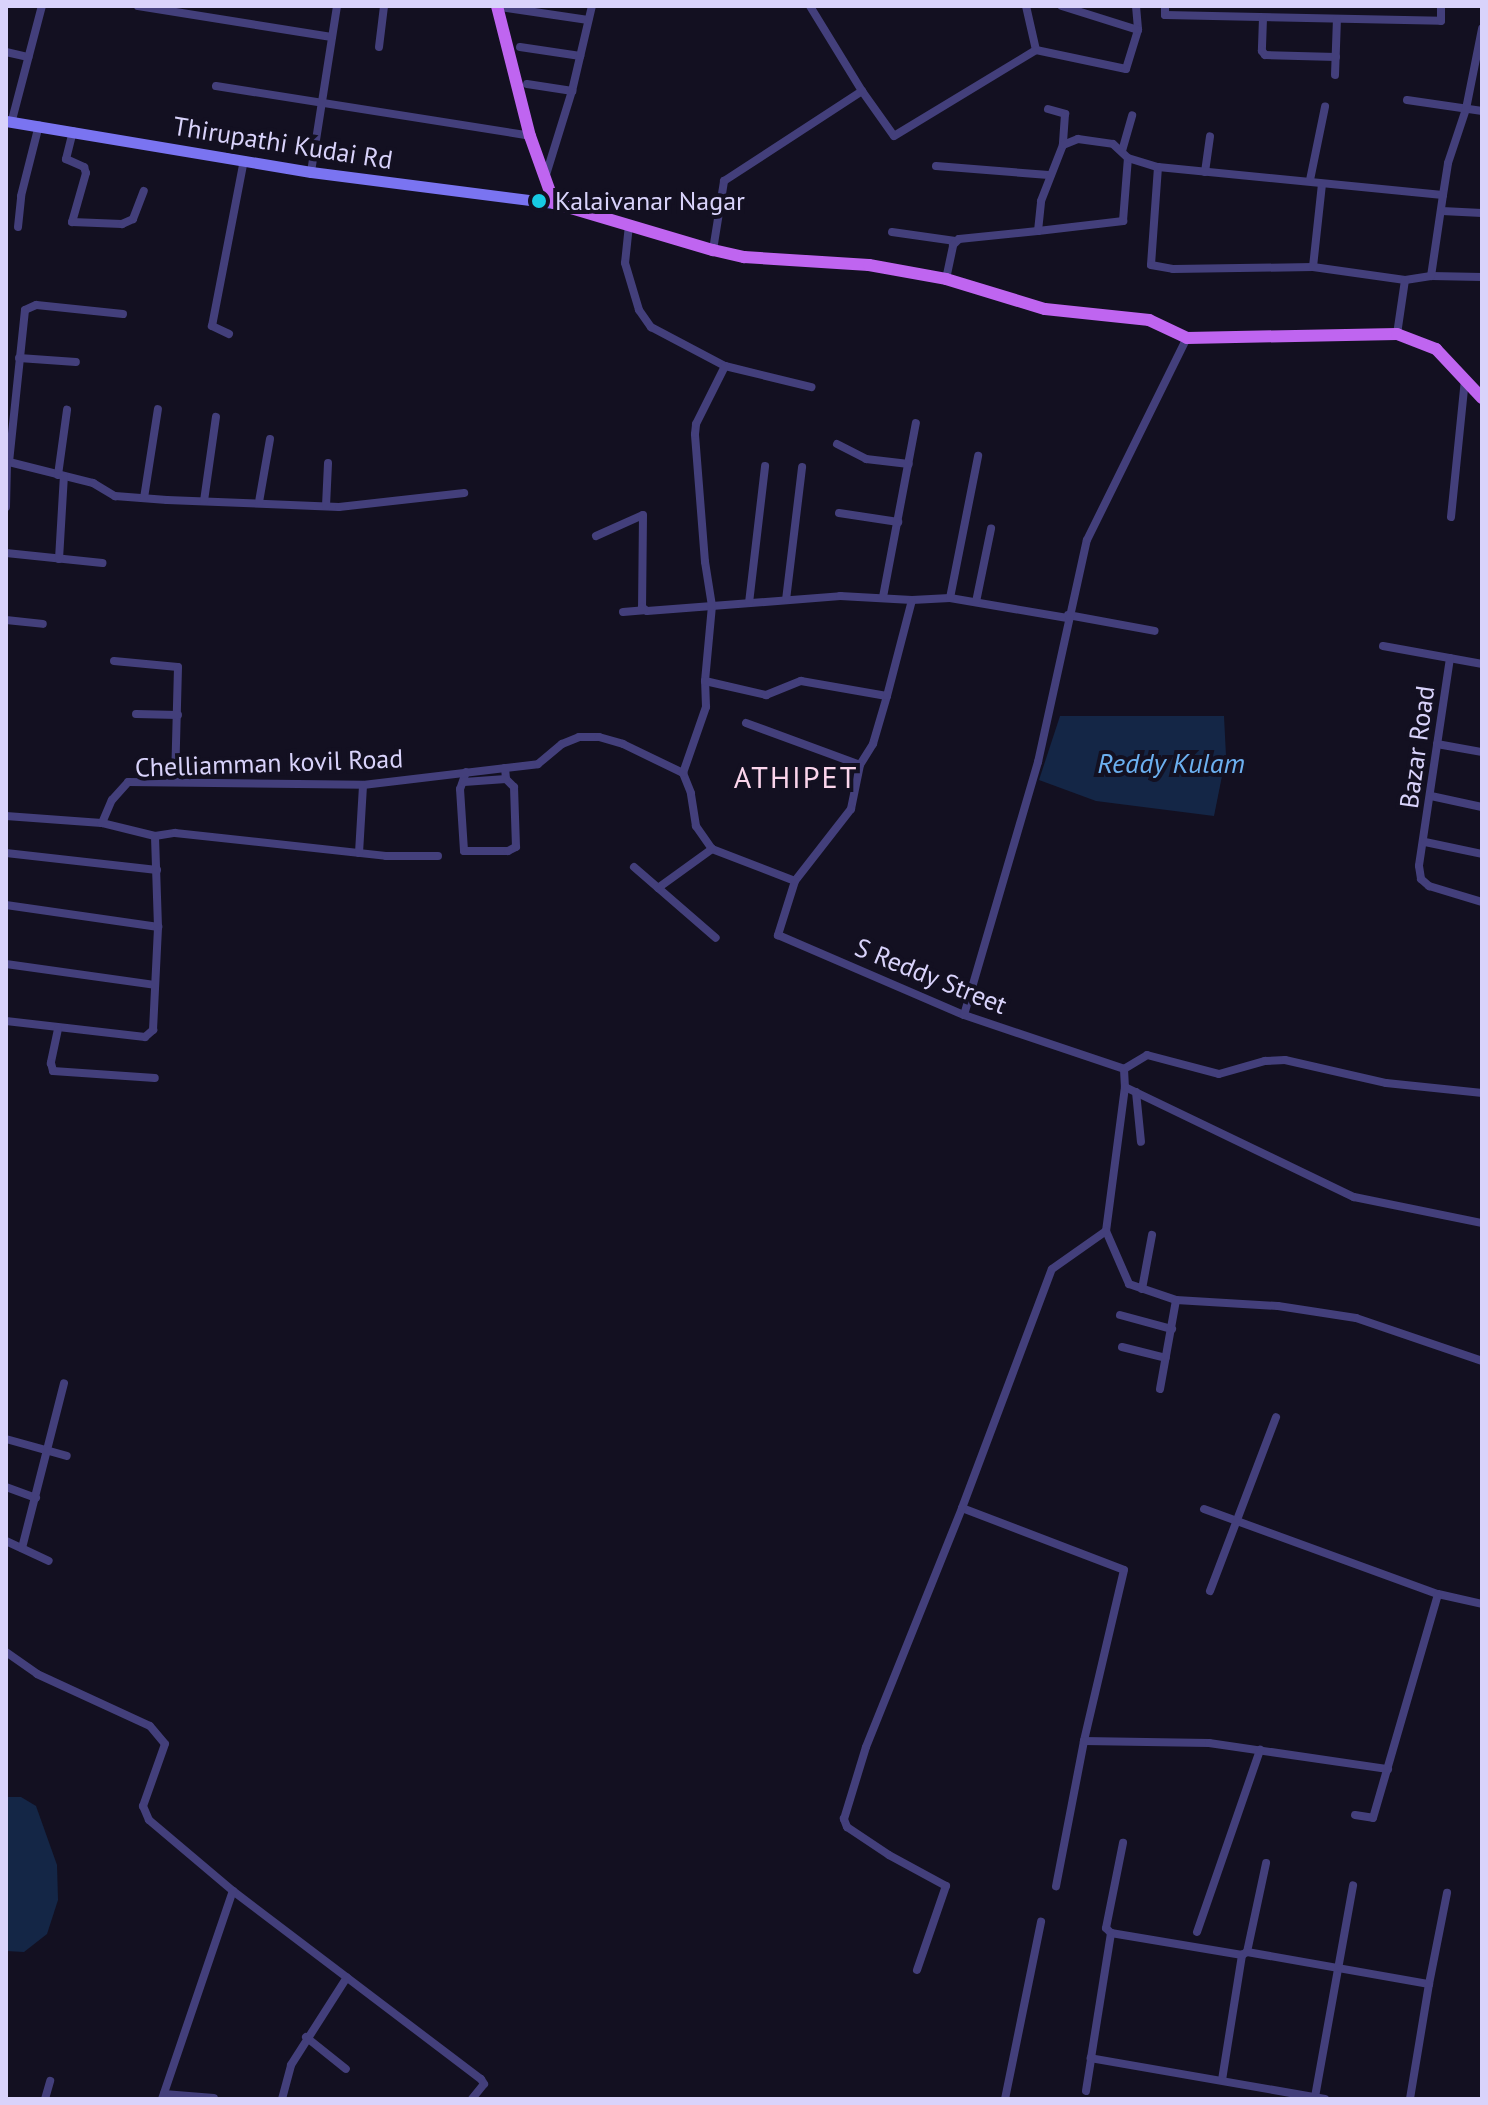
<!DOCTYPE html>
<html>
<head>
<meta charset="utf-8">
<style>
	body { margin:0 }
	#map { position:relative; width:1488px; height:2105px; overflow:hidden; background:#131021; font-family:"PT Sans",sans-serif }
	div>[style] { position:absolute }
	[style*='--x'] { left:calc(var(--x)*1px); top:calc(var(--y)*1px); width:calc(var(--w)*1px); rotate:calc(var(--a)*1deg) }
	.water>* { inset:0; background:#142646 }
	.street>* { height:8px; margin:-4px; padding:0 4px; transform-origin:4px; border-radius:4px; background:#433f7b }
	.secondary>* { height:11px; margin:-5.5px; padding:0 5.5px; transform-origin:5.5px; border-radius:5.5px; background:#7a74f1 }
	.primary>* { height:12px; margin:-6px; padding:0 6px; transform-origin:6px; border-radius:6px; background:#bf65f0 }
	.dots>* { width:22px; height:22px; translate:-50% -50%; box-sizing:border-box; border:4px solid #131021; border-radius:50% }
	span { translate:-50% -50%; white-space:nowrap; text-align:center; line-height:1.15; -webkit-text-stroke:8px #131021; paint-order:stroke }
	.street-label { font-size:26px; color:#d9d3fb }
	.poi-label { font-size:26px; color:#d9d3fb }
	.left { translate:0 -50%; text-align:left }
	.water-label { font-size:28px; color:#6cb0f0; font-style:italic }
	.quarter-label { font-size:30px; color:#fbd5ec; letter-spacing:2px }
	.frame { position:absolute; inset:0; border:8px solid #d9d3fb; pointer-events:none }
</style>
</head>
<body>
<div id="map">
	<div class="water">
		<i style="clip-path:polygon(1060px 716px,1224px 716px,1226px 756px,1214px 816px,1096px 801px,1039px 780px)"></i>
		<i style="clip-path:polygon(6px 1797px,21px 1797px,36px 1806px,57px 1865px,58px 1900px,47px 1934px,24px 1952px,6px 1951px)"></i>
	</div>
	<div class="street">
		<i style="--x:138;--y:6;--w:196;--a:9.1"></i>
		<i style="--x:1026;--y:6;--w:45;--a:77.2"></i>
		<i style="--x:1136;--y:6;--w:24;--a:85"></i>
		<i style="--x:1165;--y:6;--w:9;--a:90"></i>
		<i style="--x:1165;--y:15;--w:276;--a:1.2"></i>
		<i style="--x:1441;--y:21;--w:15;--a:-90"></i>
		<i style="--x:507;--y:8;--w:82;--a:8.4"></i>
		<i style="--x:1263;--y:18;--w:33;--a:92"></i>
		<i style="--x:1262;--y:51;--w:5;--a:53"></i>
		<i style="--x:1265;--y:55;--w:71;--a:1.6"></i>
		<i style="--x:379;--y:47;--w:41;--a:-83"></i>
		<i style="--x:520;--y:47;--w:61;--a:8.5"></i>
		<i style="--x:6;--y:52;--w:23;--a:13"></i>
		<i style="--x:1335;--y:75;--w:56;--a:-88"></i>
		<i style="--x:527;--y:84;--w:46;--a:8.8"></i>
		<i style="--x:216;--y:86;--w:318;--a:9"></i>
		<i style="--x:862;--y:91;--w:55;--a:54.6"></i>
		<i style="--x:894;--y:136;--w:166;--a:-31.2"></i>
		<i style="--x:1036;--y:50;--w:92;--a:11.9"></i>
		<i style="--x:1126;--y:69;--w:41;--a:-72.9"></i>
		<i style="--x:1138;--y:30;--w:80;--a:-162.5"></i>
		<i style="--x:1407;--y:100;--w:76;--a:8.3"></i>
		<i style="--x:1048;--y:109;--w:18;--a:16"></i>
		<i style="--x:1065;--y:114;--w:31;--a:94"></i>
		<i style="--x:12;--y:120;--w:118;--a:-75.3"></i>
		<i style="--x:73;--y:131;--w:29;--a:104"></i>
		<i style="--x:66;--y:159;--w:20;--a:24"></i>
		<i style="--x:84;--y:167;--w:6;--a:72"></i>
		<i style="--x:86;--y:173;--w:51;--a:105.9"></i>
		<i style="--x:72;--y:222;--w:50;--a:2.3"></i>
		<i style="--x:122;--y:224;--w:12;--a:-24"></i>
		<i style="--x:133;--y:219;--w:30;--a:-69"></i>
		<i style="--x:1122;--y:151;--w:37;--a:-74"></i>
		<i style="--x:936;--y:166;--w:113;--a:4.6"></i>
		<i style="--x:1158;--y:167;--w:98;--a:94.1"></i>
		<i style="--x:1151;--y:265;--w:22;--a:10"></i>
		<i style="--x:1173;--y:269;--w:140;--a:-0.8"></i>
		<i style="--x:311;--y:172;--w:168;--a:-81.1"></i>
		<i style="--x:1205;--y:172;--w:36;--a:-82"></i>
		<i style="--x:545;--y:178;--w:91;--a:-72.8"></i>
		<i style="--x:572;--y:91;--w:87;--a:-76.8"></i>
		<i style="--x:1310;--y:180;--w:75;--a:-78.4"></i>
		<i style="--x:1322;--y:184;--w:83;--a:96.2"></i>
		<i style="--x:1313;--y:267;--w:93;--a:8"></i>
		<i style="--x:1443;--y:195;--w:32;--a:-81"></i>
		<i style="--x:1448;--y:163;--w:57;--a:-71.6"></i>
		<i style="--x:1466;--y:109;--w:82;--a:-78.7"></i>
		<i style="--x:1442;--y:211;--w:40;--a:2.9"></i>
		<i style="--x:629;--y:225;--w:38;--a:96"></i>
		<i style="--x:625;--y:263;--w:49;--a:73.4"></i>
		<i style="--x:639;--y:310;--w:21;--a:55"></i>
		<i style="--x:651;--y:327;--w:84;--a:27.8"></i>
		<i style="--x:725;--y:366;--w:89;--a:13.7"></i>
		<i style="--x:18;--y:227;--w:31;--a:-84"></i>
		<i style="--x:21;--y:196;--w:73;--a:-75.8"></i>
		<i style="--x:1038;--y:231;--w:86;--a:-6.7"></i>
		<i style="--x:1123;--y:221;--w:63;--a:-85.5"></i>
		<i style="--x:892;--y:232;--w:64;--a:8.1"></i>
		<i style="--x:713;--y:250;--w:70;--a:-80.9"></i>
		<i style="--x:724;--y:181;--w:165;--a:-33.1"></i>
		<i style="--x:862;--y:91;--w:100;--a:-121.5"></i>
		<i style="--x:1431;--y:276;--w:51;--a:1.1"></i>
		<i style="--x:946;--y:279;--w:35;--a:-78"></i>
		<i style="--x:953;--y:245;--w:8;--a:-45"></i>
		<i style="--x:959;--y:239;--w:79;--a:-5.8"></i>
		<i style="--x:1038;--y:231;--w:30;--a:-84"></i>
		<i style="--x:1041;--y:201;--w:60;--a:-68.6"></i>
		<i style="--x:1063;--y:145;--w:16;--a:-22"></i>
		<i style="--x:1078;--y:139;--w:35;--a:8"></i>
		<i style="--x:1113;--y:144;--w:21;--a:43"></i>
		<i style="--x:1128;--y:158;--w:31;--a:17"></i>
		<i style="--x:1158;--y:167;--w:286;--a:5.6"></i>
		<i style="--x:1443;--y:195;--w:82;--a:98.4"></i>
		<i style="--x:1431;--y:276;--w:26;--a:171"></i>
		<i style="--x:1405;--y:280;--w:55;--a:98.4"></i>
		<i style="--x:123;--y:314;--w:87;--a:-174.1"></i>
		<i style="--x:36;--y:305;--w:12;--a:156"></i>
		<i style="--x:25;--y:310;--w:153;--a:96"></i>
		<i style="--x:9;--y:462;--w:87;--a:14"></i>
		<i style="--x:93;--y:483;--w:26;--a:31"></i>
		<i style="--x:115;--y:496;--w:52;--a:4.4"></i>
		<i style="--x:167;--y:500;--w:172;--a:2.3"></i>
		<i style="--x:339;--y:507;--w:126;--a:-6.4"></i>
		<i style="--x:229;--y:334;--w:19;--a:-155"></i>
		<i style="--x:212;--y:326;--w:169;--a:-79.1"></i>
		<i style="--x:19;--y:358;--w:57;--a:4"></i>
		<i style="--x:837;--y:444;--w:33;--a:27"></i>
		<i style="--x:866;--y:459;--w:43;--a:6.6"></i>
		<i style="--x:58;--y:475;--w:66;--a:-82.1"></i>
		<i style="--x:144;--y:498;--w:90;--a:-81.1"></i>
		<i style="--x:204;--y:501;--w:85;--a:-81.9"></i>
		<i style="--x:259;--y:502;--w:64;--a:-80.1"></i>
		<i style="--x:326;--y:506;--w:43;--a:-87.3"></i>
		<i style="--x:6;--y:507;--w:45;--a:-88.7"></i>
		<i style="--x:839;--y:513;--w:60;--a:8.7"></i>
		<i style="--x:1451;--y:517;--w:139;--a:-84.2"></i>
		<i style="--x:596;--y:536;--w:51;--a:-24.1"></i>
		<i style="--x:643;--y:515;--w:92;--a:90.6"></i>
		<i style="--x:642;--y:607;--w:6;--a:39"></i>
		<i style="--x:647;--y:611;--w:194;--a:-4.4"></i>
		<i style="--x:840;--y:596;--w:72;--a:3.2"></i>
		<i style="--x:912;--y:600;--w:38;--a:-3"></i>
		<i style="--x:950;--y:598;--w:119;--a:9.7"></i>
		<i style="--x:6;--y:553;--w:97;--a:5.9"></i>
		<i style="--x:59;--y:559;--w:83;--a:-86.6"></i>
		<i style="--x:883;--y:597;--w:177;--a:-79.3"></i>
		<i style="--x:950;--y:598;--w:145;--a:-78.8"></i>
		<i style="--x:786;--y:600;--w:134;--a:-83.1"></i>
		<i style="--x:976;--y:602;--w:75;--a:-78.4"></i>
		<i style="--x:749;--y:603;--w:138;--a:-83.3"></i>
		<i style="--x:623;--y:612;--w:21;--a:-5"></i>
		<i style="--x:1068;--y:615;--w:88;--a:10.4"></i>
		<i style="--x:6;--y:620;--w:37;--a:6"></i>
		<i style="--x:1383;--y:646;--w:101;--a:10.3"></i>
		<i style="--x:1450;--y:658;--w:210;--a:98.5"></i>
		<i style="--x:1419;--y:866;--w:13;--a:81"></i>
		<i style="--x:1421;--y:879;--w:11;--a:41"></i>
		<i style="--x:1429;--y:886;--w:55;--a:16.8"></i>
		<i style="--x:114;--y:661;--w:64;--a:5.4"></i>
		<i style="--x:178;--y:667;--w:114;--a:91.5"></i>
		<i style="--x:705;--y:681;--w:75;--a:-84.7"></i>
		<i style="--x:712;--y:606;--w:45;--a:-99"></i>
		<i style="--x:705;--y:562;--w:128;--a:-94.5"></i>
		<i style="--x:695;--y:434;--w:10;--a:-84"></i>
		<i style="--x:696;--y:424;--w:65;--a:-63.4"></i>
		<i style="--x:887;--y:696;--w:50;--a:106.3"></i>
		<i style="--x:873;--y:744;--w:25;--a:122"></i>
		<i style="--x:860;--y:765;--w:45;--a:101.6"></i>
		<i style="--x:851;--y:809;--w:91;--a:127.9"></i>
		<i style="--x:795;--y:881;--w:57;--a:107.5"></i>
		<i style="--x:778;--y:935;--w:202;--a:23.3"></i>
		<i style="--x:964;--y:1015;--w:169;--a:18.6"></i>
		<i style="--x:136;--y:714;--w:42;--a:1.4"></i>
		<i style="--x:746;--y:723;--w:121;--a:20.2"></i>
		<i style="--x:1437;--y:744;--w:46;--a:10.1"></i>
		<i style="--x:466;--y:772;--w:18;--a:109"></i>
		<i style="--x:460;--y:789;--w:62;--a:86.3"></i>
		<i style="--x:464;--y:851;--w:44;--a:0"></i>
		<i style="--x:508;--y:851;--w:9;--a:-27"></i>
		<i style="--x:516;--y:847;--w:60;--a:-91.9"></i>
		<i style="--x:514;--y:787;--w:11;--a:-135"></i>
		<i style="--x:506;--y:779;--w:11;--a:-95"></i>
		<i style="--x:464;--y:782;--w:42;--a:-4.1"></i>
		<i style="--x:1431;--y:796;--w:52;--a:12.2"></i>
		<i style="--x:6;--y:816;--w:96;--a:4.2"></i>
		<i style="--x:102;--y:823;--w:25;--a:-67"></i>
		<i style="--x:112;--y:800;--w:24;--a:-48"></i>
		<i style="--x:128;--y:782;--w:235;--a:0.7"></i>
		<i style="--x:363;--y:785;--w:176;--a:-6.8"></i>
		<i style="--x:538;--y:764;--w:31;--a:-40"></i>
		<i style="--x:562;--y:744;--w:18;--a:-22"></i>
		<i style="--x:579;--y:737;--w:20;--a:0"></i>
		<i style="--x:599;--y:737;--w:25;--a:16"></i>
		<i style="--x:623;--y:744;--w:67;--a:25.8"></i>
		<i style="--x:155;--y:836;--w:20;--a:-9"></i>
		<i style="--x:175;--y:833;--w:212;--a:6.2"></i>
		<i style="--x:386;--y:856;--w:52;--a:0"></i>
		<i style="--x:1425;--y:842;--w:58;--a:11.9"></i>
		<i style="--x:6;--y:853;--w:152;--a:6.4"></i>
		<i style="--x:359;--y:853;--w:68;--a:-86.6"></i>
		<i style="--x:634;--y:867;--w:108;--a:40.9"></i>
		<i style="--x:795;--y:881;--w:89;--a:-158.9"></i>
		<i style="--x:712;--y:849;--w:28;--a:-125"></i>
		<i style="--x:696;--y:826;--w:33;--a:-99"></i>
		<i style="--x:691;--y:793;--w:22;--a:-112"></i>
		<i style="--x:683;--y:773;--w:70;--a:-70.8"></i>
		<i style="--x:706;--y:707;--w:26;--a:-92"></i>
		<i style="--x:705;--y:681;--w:63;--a:12.9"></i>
		<i style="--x:766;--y:695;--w:38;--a:-22"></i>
		<i style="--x:801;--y:681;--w:87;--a:9.9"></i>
		<i style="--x:887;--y:696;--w:99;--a:-75.4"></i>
		<i style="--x:658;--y:888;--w:67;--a:-35.8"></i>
		<i style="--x:6;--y:905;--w:154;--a:8.2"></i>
		<i style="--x:6;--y:964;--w:150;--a:8"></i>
		<i style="--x:964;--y:1015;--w:264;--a:-73.7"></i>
		<i style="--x:1038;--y:762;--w:227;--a:-77.6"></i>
		<i style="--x:1087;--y:540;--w:225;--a:-63.7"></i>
		<i style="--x:6;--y:1021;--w:140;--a:6.6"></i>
		<i style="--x:145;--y:1037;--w:11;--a:-41"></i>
		<i style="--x:153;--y:1030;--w:103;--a:-87.2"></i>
		<i style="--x:158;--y:927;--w:91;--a:-91.9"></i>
		<i style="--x:155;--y:836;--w:55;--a:-166.2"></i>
		<i style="--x:58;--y:1029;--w:35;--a:102"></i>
		<i style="--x:51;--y:1063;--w:8;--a:76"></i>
		<i style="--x:53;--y:1071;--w:102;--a:3.9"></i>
		<i style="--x:1124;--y:1069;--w:18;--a:87"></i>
		<i style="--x:1125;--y:1087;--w:145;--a:97.5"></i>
		<i style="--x:1106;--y:1231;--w:58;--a:66.5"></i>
		<i style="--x:1129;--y:1284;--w:50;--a:18.8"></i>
		<i style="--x:1176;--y:1300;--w:102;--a:3.4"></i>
		<i style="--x:1278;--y:1306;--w:79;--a:8.7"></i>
		<i style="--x:1356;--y:1318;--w:133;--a:18.8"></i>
		<i style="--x:1124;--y:1069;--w:27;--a:-31"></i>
		<i style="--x:1147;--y:1055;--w:74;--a:14.8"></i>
		<i style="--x:1219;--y:1074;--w:48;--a:-15.8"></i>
		<i style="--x:1265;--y:1061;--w:20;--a:-3"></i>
		<i style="--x:1285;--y:1060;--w:104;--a:12.8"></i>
		<i style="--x:1386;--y:1083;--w:97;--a:5.9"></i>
		<i style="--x:1125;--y:1087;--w:254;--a:25.7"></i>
		<i style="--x:1354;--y:1197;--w:131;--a:11.5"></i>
		<i style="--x:1136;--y:1092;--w:50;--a:84.3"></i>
		<i style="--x:1142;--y:1289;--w:55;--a:-79.5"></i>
		<i style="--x:1120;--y:1315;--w:54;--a:15.1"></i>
		<i style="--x:1122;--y:1347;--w:45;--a:14"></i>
		<i style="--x:1160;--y:1389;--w:90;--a:-79.8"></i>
		<i style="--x:6;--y:1439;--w:63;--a:15.6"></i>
		<i style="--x:6;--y:1487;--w:32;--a:20"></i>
		<i style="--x:962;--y:1508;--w:173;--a:20.9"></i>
		<i style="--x:1124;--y:1570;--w:176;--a:103.2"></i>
		<i style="--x:1084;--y:1741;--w:148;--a:100.9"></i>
		<i style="--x:1204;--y:1509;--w:249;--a:20"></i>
		<i style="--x:1438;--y:1594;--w:45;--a:12.8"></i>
		<i style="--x:6;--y:1541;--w:47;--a:24.9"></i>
		<i style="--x:22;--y:1548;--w:170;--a:-75.7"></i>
		<i style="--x:1210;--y:1591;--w:186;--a:-69.2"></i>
		<i style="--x:6;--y:1652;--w:38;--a:35"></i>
		<i style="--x:37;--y:1674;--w:124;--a:24.7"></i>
		<i style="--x:150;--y:1726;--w:23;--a:50"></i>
		<i style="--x:165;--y:1744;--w:66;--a:109.5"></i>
		<i style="--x:143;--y:1806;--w:15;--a:67"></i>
		<i style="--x:149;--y:1820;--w:110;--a:40.2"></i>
		<i style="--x:233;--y:1891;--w:311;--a:37.2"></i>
		<i style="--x:481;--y:2079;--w:6;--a:59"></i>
		<i style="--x:484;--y:2084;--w:19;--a:129"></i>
		<i style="--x:1084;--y:1741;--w:125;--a:0.9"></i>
		<i style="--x:1209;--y:1743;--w:181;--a:8.3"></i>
		<i style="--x:1355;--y:1815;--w:18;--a:9"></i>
		<i style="--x:1373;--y:1818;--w:233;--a:-73.8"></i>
		<i style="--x:1197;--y:1932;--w:193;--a:-70.9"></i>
		<i style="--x:1111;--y:1933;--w:7;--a:-135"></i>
		<i style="--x:1106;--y:1928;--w:87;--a:-78.7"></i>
		<i style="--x:1247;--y:1952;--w:91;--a:-77.9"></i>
		<i style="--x:917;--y:1970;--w:89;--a:-71"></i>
		<i style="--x:946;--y:1886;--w:65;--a:-151.5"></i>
		<i style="--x:889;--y:1855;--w:50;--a:-146.3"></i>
		<i style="--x:847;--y:1827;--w:9;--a:-111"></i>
		<i style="--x:844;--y:1819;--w:75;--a:-73"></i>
		<i style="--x:866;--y:1747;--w:258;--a:-68.1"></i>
		<i style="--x:962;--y:1508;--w:255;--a:-69.4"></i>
		<i style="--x:1052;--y:1269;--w:66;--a:-35.1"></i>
		<i style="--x:1429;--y:1984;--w:93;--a:-78.8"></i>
		<i style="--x:306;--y:2037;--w:51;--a:38.7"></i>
		<i style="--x:1222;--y:2080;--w:127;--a:-80.9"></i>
		<i style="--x:1086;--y:2091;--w:33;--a:-81"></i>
		<i style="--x:164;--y:2094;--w:50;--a:4.6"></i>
		<i style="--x:1315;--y:2097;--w:215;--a:-79.8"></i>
		<i style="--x:45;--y:2099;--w:19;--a:-74"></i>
		<i style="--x:162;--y:2099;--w:220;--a:-71.2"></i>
		<i style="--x:282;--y:2099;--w:35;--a:-75"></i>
		<i style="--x:291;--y:2065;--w:104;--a:-57.5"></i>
		<i style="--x:1005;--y:2099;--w:181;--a:-78.5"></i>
		<i style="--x:1325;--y:2099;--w:238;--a:-170.1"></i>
		<i style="--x:1091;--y:2058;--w:127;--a:-80.9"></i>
		<i style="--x:1111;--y:1933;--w:133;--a:9.5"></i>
		<i style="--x:1242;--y:1955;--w:6;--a:-31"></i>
		<i style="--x:1247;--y:1952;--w:185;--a:10"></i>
		<i style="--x:1429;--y:1984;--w:117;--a:99.4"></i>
	</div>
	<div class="secondary">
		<i style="--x:6;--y:121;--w:309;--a:9.5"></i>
		<i style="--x:311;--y:172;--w:245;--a:7.3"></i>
	</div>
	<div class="primary">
		<i style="--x:497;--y:6;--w:134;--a:75.8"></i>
		<i style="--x:530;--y:136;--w:71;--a:70.3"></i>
		<i style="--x:554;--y:203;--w:166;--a:16.5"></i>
		<i style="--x:713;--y:250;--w:32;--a:13"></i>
		<i style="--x:744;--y:257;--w:125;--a:3.7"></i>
		<i style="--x:869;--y:265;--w:78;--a:10.3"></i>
		<i style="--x:946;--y:279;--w:103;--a:16.9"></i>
		<i style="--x:1045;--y:309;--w:105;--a:6"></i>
		<i style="--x:1149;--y:320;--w:42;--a:25.3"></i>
		<i style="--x:1187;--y:338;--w:210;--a:-1.1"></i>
		<i style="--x:1397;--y:334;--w:42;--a:21"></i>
		<i style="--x:1436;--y:349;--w:67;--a:46.8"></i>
	</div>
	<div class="dots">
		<i style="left:539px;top:201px;background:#17cae3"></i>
	</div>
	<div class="street-label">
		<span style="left:283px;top:143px;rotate:9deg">Thirupathi Kudai Rd</span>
		<span style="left:1417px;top:747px;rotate:-82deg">Bazar Road</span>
		<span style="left:269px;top:763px;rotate:-2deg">Chelliamman kovil Road</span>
		<span style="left:931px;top:976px;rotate:22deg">S Reddy Street</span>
	</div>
	<div class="poi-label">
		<span class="left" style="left:555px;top:201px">Kalaivanar Nagar</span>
	</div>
	<div class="water-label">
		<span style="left:1171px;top:763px">Reddy Kulam</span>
	</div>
	<div class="quarter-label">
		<span style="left:796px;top:777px">ATHIPET</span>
	</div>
	<div class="frame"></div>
</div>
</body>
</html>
